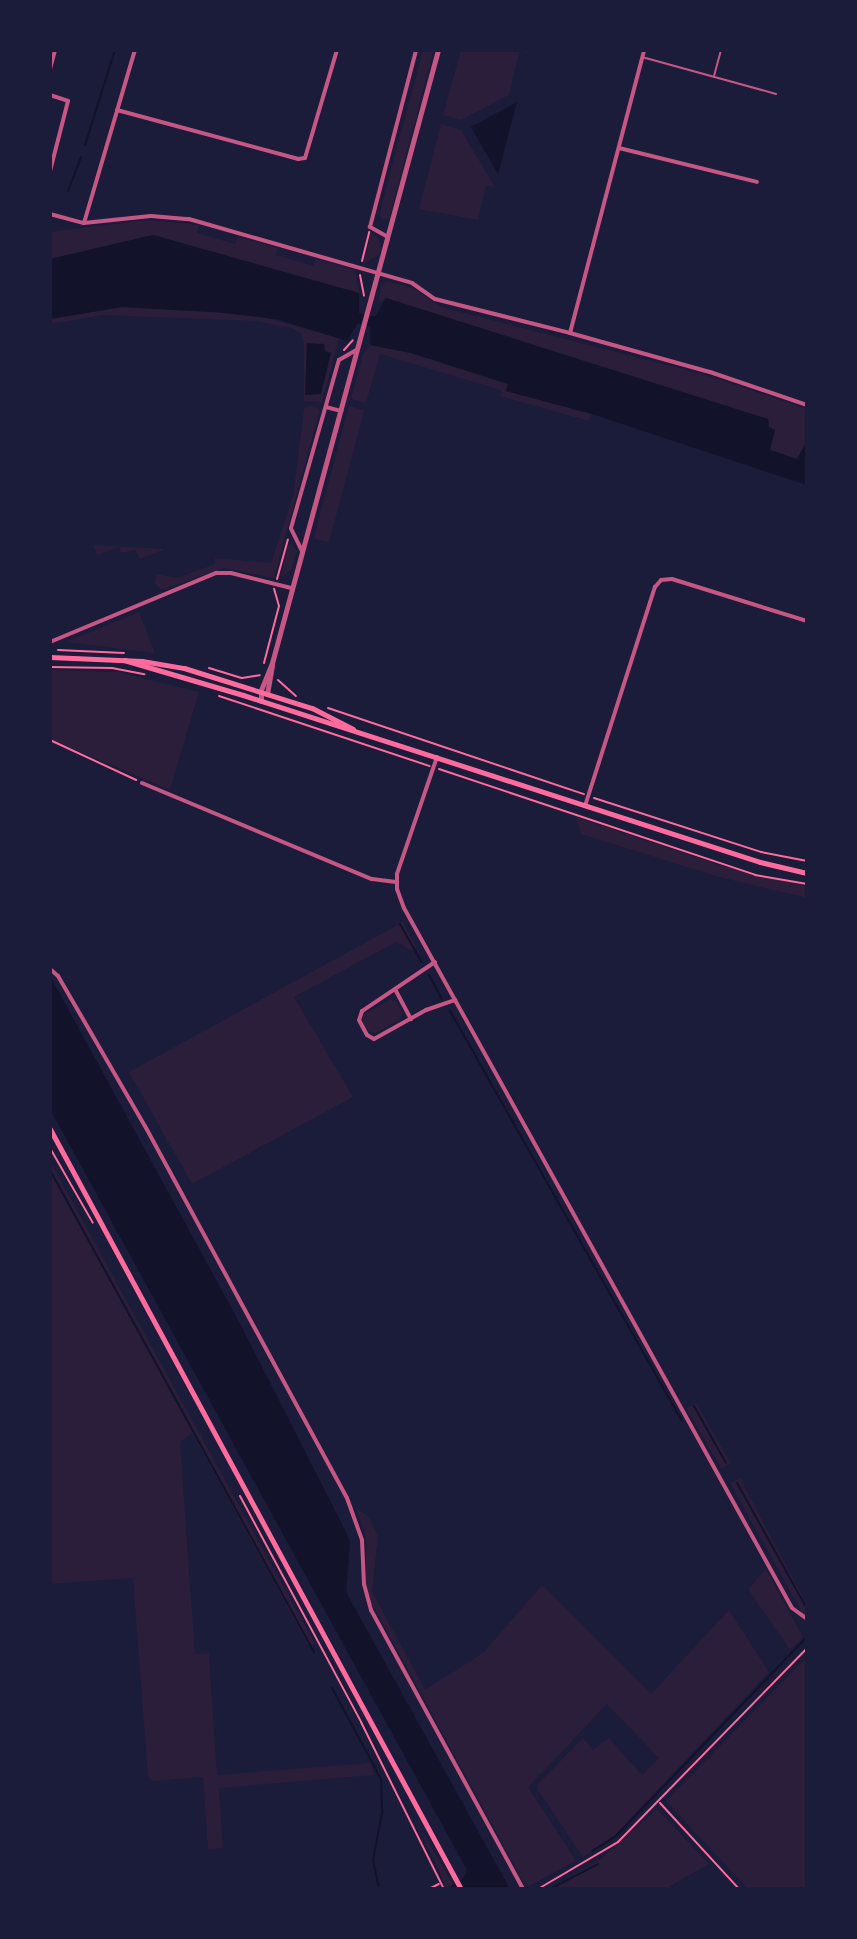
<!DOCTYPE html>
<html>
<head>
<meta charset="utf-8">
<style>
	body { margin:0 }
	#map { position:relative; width:857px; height:1939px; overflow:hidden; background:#1b1b3a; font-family:"Noto Sans",sans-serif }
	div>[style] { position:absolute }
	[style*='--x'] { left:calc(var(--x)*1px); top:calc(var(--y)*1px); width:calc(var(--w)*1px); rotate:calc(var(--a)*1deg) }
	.green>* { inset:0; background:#2a1e3b; transform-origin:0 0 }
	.water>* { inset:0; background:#12122b }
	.stream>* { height:2px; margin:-1px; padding:0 1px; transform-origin:1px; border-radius:1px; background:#12122b }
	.path>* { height:2px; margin:-1px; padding:0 1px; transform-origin:1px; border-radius:1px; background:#ff6b9d }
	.service>* { height:2px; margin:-1px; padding:0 1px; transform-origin:1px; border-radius:1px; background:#c65784 }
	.minor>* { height:4px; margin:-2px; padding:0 2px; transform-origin:2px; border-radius:2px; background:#c65784 }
	.tertiary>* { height:5px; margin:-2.5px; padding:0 2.5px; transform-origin:2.5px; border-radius:2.5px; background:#c65784 }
	.secondary>* { height:5px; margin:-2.5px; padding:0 2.5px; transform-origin:2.5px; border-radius:2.5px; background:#ff6b9d }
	span { translate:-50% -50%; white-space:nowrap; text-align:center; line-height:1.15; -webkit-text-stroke:8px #1b1b3a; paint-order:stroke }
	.frame { position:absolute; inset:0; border:52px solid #1b1b3a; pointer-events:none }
</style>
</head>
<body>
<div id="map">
	<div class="green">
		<i style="clip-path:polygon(423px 50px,434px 50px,389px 219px,382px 220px,379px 215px)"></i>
		<i style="clip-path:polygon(461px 50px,530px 50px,529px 53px,519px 52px,509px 95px,461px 120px,443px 115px)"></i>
		<i style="clip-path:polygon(441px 124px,461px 130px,495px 187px,486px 186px,478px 220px,419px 209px)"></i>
		<i style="clip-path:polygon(149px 220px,199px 225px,197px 233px,235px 244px,238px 237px,278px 248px,276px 255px,313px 266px,316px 259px,355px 270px,359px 293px,153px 235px,50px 259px,50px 232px)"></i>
		<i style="clip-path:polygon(371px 233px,379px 239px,381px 248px,379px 255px,363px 264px)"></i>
		<i style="clip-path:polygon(386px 281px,413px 288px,441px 307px,709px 376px,807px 409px,807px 441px,797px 459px,770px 450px,775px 430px,769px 427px,769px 421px,386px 298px,378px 303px,381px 285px)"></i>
		<i style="clip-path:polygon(122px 307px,256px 315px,339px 338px,322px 402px,304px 401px,304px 344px,301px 333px,292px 328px,255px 321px,103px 315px,50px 324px,50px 319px)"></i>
		<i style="clip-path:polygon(370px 345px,411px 353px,507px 384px,506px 391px,592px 414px,589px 421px,500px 396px,501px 390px,380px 354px,366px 403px,351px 399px,363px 355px)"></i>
		<i style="clip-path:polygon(310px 406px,320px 409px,274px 578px,224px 568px,162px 590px,154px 583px,157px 574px,177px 578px,215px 564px,215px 558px,271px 563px,293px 496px,304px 408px)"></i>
		<i style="left:349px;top:406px;width:16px;height:137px;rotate:15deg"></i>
		<i style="clip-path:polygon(292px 543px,297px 551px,291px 570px,281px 577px,287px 546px)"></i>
		<i style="clip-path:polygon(93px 545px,165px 549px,140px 559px,135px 550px,121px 553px,119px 547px,97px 555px)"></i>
		<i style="clip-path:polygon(139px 612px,155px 653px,66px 642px,71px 640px)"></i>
		<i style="clip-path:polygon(50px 670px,118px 672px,199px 692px,170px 790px,50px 739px)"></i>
		<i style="clip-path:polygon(576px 817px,723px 866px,807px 886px,807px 898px,719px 877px,581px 834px)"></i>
		<i style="clip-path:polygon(403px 922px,416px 948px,413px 951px,396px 942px,294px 997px,353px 1097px,192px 1184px,129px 1072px)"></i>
		<i style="clip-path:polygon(390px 1000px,396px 1001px,402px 1012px,400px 1020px,375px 1033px,367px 1031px,362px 1021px,364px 1014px)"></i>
		<i style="clip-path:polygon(50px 1161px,315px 1644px,308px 1645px,192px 1433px,180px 1442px,195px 1654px,209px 1653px,217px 1775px,371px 1763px,374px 1775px,219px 1788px,223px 1848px,208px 1849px,203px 1777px,152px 1781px,148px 1776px,133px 1578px,50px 1584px)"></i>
		<i style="left:696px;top:1403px;width:70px;height:11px;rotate:60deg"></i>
		<i style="clip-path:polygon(740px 1478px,807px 1605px,807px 1621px,730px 1483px)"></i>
		<i style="clip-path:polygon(356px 1508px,368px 1516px,378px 1536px,372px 1591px,425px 1690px,483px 1653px,542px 1585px,651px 1694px,729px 1610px,769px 1672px,609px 1841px,583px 1857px,538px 1790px,538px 1784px,583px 1738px,593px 1750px,609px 1738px,642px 1775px,659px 1758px,607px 1704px,528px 1787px,576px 1861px,529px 1886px,525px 1885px,366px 1593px,366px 1537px)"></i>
		<i style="clip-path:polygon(766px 1569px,803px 1637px,790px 1650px,748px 1589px)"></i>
		<i style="clip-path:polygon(807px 1657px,807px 1889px,748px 1889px,666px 1801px)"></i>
		<i style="clip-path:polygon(657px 1809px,709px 1864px,665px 1889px,548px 1889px,598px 1861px)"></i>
		<i style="clip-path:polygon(414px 1818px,453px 1884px,446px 1888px,433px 1857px)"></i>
	</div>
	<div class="water">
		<i style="clip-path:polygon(517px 102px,498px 174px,471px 127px)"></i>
		<i style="clip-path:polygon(153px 235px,359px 293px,359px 313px,375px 317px,386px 298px,768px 419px,769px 427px,775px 430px,770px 450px,797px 459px,807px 441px,807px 485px,592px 414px,506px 391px,508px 384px,411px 353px,370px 345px,370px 327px,358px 323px,347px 341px,276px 319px,215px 312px,122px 307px,50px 319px,50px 259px)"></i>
		<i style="clip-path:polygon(307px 343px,324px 344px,325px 351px,331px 353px,321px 394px,305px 395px)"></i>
		<i style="clip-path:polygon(50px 976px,237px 1318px,345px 1530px,350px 1542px,346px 1592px,510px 1889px,446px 1889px,463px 1879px,467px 1870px,50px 1109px)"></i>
	</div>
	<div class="stream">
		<i style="--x:85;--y:145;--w:100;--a:-72.5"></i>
		<i style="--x:68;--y:191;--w:36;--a:-69"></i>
		<i style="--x:400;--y:924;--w:43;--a:60.4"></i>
		<i style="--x:429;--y:975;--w:27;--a:62"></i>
		<i style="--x:450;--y:1011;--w:471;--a:60.5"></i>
		<i style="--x:50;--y:1170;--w:550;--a:61.29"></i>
		<i style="--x:694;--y:1406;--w:65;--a:60.7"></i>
		<i style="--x:737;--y:1483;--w:142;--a:60.9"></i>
		<i style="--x:332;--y:1688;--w:103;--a:61.7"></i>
		<i style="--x:381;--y:1779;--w:34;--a:88"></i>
		<i style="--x:382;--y:1813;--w:48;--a:100.8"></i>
		<i style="--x:373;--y:1860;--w:30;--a:78"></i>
		<i style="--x:592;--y:1851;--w:28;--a:-32"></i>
		<i style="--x:616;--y:1836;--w:276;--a:-46.2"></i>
		<i style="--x:550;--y:1889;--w:54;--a:-27.5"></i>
	</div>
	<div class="path">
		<i style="--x:362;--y:261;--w:30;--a:-76"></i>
		<i style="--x:360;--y:275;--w:21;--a:79"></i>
		<i style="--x:344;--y:350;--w:13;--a:-48"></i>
		<i style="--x:277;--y:579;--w:41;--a:-74.6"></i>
		<i style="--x:58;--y:650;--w:66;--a:2.6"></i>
		<i style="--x:264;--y:663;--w:59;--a:-75.3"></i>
		<i style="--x:279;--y:606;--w:18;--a:-106"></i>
		<i style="--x:50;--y:667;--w:62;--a:0.9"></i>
		<i style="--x:112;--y:668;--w:33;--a:11"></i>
		<i style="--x:209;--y:668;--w:34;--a:17"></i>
		<i style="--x:242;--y:678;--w:18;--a:-9"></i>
		<i style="--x:278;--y:680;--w:24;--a:42"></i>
		<i style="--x:219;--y:696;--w:222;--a:18.4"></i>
		<i style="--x:328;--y:708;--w:270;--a:18.6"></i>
		<i style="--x:50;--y:740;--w:95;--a:24.9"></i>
		<i style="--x:439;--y:769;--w:333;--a:18.5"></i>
		<i style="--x:755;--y:875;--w:53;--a:9.8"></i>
		<i style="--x:594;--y:798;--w:176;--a:17.9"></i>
		<i style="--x:761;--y:852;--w:47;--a:11.1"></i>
		<i style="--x:50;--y:1148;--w:86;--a:60.2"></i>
		<i style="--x:240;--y:1496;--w:256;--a:61.8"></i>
		<i style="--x:361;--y:1722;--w:186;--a:63.6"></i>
		<i style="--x:660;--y:1803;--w:117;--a:47.4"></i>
		<i style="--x:429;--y:1889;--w:11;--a:-27"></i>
		<i style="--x:538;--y:1889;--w:93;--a:-30.4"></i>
		<i style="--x:618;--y:1842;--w:271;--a:-45.7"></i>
	</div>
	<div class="service">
		<i style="--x:642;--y:57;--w:139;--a:15.4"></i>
		<i style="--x:714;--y:76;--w:27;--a:-75"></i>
	</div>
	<div class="minor">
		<i style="--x:50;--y:69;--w:20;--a:-75"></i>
		<i style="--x:50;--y:95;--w:19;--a:18"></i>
		<i style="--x:68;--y:101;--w:72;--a:104.4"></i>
		<i style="--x:117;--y:110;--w:188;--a:15.1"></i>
		<i style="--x:298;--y:159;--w:7;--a:-8"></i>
		<i style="--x:305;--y:158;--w:113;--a:-73.5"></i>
		<i style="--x:619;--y:148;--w:142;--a:13.8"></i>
		<i style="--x:50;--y:214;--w:35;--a:15"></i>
		<i style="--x:84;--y:223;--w:67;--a:-6"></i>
		<i style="--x:151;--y:216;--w:38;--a:5"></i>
		<i style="--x:189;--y:219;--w:232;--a:16"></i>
		<i style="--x:412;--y:283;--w:28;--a:35"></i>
		<i style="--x:435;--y:299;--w:139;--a:14.1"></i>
		<i style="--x:570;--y:333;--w:293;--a:-75.3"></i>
		<i style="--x:84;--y:223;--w:180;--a:-73.6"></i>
		<i style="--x:388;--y:237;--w:21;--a:-151"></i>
		<i style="--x:370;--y:227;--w:183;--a:-75.4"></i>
		<i style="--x:570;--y:333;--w:145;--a:15.6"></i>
		<i style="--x:710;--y:372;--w:102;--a:18.8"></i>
		<i style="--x:326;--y:407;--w:16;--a:15"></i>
		<i style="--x:302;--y:551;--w:25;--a:-116"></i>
		<i style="--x:291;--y:528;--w:175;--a:-74.1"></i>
		<i style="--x:339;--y:360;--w:22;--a:-30"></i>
		<i style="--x:50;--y:642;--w:180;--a:-22.6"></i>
		<i style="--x:216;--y:573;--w:15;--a:0"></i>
		<i style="--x:231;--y:573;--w:62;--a:14"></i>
		<i style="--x:437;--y:757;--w:124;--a:108.9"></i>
		<i style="--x:397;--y:874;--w:15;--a:90"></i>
		<i style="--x:397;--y:889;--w:20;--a:70"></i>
		<i style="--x:404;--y:908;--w:800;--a:61"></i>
		<i style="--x:792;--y:1608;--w:19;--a:36"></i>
		<i style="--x:142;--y:783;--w:249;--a:22.7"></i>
		<i style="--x:372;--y:879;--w:24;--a:7"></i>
		<i style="--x:585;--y:806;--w:230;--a:-72.3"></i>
		<i style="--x:655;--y:587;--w:9;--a:-49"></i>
		<i style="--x:661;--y:580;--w:11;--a:-5"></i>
		<i style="--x:672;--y:579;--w:141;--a:17.3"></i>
		<i style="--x:435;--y:962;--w:88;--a:146.1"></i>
		<i style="--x:362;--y:1011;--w:9;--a:108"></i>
		<i style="--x:359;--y:1020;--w:17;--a:62"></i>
		<i style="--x:367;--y:1035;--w:8;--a:30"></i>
		<i style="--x:374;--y:1039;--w:60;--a:-29.1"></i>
		<i style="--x:426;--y:1010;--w:31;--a:-19"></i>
		<i style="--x:50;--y:969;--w:11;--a:41"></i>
		<i style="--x:58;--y:976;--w:173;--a:59.9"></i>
		<i style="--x:145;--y:1126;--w:423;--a:61.5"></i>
		<i style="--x:347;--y:1498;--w:45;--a:70.3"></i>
		<i style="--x:362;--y:1540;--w:44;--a:87.4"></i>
		<i style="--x:364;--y:1584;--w:27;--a:75"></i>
		<i style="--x:371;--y:1610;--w:318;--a:61.4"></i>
		<i style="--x:396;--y:991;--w:32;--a:62"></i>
	</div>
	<div class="tertiary">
		<i style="--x:267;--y:694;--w:29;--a:-80"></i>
		<i style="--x:261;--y:701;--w:11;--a:-90"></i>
		<i style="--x:261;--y:690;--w:29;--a:-68"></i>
		<i style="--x:272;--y:663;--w:635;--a:-74.85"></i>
	</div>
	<div class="secondary">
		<i style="--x:50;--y:657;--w:92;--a:2.5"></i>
		<i style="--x:142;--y:661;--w:43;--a:9.5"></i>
		<i style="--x:184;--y:668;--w:134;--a:17.4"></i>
		<i style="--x:312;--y:708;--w:46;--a:27.1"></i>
		<i style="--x:124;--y:660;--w:124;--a:16.4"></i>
		<i style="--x:243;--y:695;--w:543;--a:17.9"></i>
		<i style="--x:760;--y:862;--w:48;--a:13.2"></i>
		<i style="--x:50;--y:1129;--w:864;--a:61.6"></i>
	</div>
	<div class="frame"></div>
</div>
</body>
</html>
